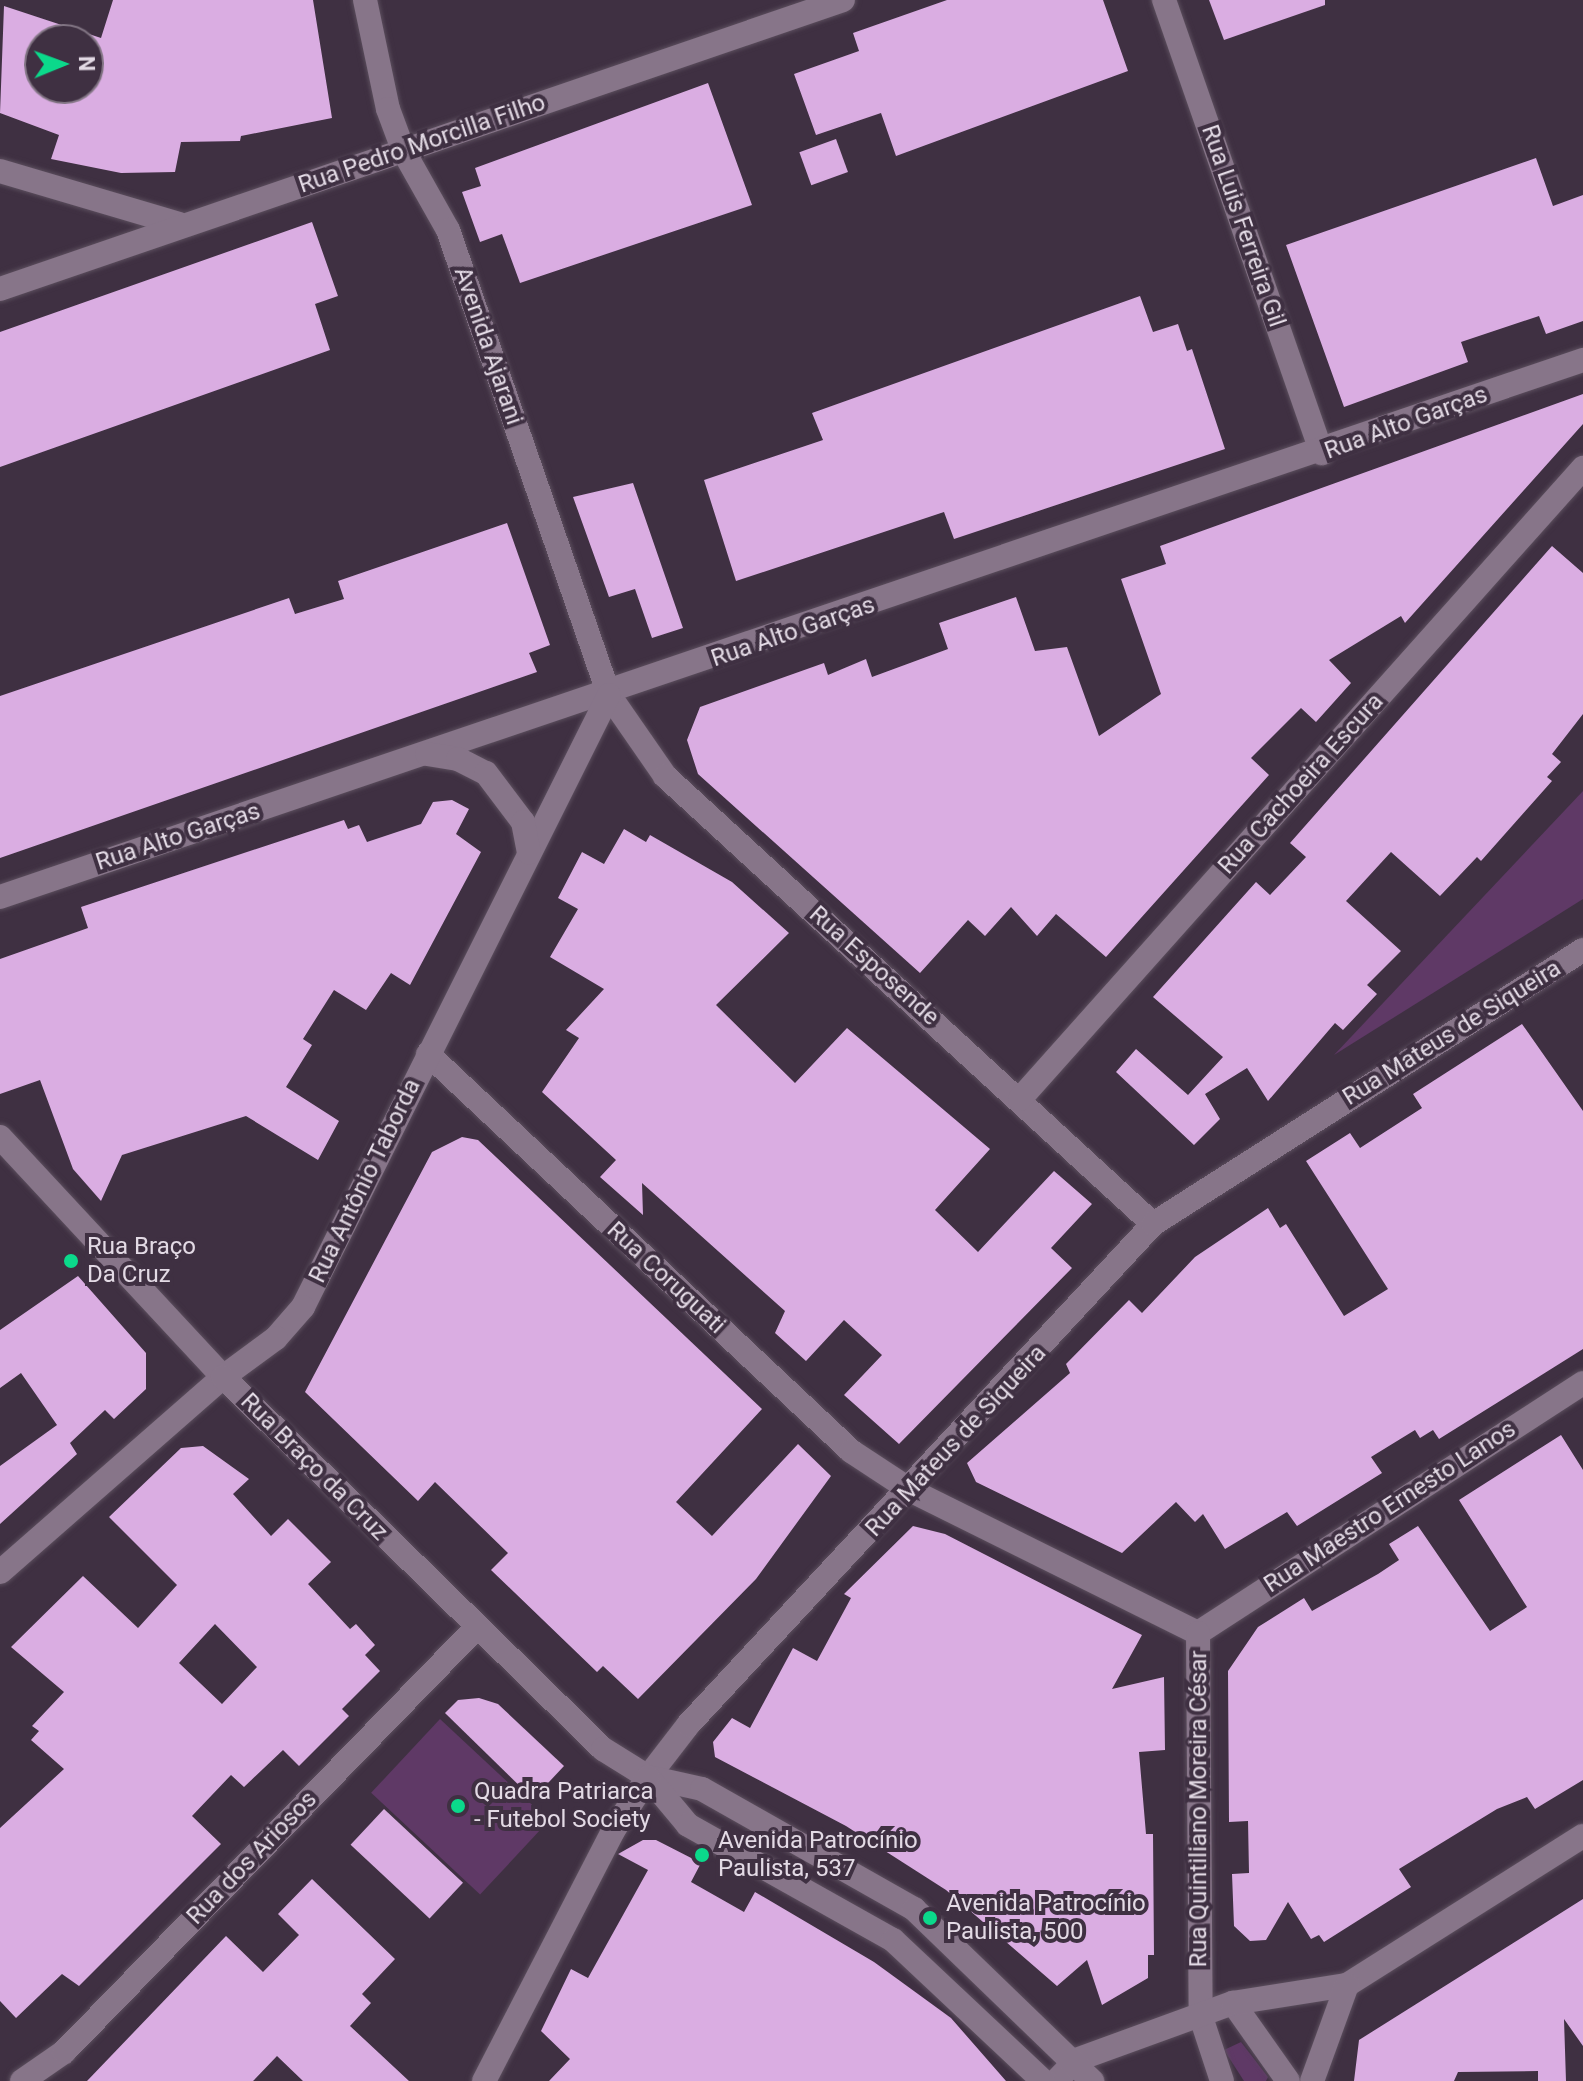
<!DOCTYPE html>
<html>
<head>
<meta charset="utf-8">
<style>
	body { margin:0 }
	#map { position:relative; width:1583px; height:2081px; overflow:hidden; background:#3f3042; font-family:Roboto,sans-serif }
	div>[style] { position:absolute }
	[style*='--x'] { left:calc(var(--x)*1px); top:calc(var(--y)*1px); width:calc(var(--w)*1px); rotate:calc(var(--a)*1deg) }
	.green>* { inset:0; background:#5f3966; transform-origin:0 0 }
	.building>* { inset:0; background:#daade2; transform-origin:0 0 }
	.roads { filter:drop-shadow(0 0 2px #5b4e5d) drop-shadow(0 0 2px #5b4e5d) }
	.minor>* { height:24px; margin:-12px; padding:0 12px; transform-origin:12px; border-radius:12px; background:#877589 }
	.tertiary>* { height:24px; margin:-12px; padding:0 12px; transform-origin:12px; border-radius:12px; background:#877589 }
	.dots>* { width:22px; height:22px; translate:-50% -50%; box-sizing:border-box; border:4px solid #3f3042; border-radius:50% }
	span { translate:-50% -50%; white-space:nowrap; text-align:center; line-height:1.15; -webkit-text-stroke:8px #3f3042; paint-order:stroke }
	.street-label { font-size:24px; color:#e3dae5 }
	.poi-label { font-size:24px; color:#e3dae5 }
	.left { translate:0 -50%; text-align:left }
	.north { position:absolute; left:24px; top:24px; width:80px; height:80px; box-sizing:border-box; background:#3f3042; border:2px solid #817483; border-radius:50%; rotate:89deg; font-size:22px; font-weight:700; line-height:32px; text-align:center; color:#e3dae5 }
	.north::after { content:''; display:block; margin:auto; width:28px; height:36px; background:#0bd98b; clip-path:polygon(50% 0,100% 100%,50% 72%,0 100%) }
</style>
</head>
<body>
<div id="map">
	<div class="green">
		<i style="clip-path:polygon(1583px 791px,1583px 899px,1334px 1055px)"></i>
		<i style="left:440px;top:1719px;width:149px;height:101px;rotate:43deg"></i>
		<i style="clip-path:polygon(1241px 2042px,1268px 2077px,1266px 2081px,1244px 2081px,1224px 2050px)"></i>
	</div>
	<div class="building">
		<i style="clip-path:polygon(evenodd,113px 0,313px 0,332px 118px,241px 136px,240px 141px,181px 142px,175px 172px,121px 173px,51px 159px,59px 135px,0 113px,4px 6px,101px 38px,113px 0,40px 40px,88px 40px,88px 88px,40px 88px,40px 40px)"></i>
		<i style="clip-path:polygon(947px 0,1103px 0,1128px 71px,896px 156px,881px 113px,816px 135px,794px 74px,859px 51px,853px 33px)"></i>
		<i style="clip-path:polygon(1209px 0,1325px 0,1325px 5px,1224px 40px)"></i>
		<i style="clip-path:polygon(708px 83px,752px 205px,520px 283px,502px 234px,480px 242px,462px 192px,481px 186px,475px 168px)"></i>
		<i style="left:836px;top:139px;width:35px;height:39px;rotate:70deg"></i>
		<i style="clip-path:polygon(1536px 158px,1553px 206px,1583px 195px,1583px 321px,1546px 334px,1539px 316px,1461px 342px,1468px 362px,1344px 407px,1286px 245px)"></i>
		<i style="clip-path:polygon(312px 222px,338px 296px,315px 304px,330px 350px,0 467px,0 332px)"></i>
		<i style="clip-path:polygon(1140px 296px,1153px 332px,1178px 324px,1187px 351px,1192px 349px,1225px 449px,954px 539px,944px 512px,736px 581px,704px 480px,823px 440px,812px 413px)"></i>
		<i style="clip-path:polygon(1583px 394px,1583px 424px,1405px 623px,1401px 616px,1329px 660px,1351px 683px,1316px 722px,1301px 708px,1251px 758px,1269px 775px,1106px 957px,1056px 914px,1037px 936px,1011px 907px,985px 936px,968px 920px,920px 973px,698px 774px,687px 740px,700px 707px,824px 663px,828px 675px,866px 659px,872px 677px,948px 649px,939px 623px,1016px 597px,1035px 651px,1067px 647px,1099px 736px,1161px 694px,1121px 579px,1166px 564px,1160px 546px)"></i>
		<i style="clip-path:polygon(633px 483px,683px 628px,652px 638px,635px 589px,609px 597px,573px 497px)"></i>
		<i style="clip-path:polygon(507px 523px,550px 645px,529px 653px,537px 672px,0 858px,0 696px,289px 598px,295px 614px,344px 599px,338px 581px)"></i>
		<i style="clip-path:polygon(1552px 546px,1583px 573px,1583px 714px,1552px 754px,1561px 762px,1547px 777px,1552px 781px,1481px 861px,1477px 857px,1440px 896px,1391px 852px,1346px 901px,1401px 951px,1367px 985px,1377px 994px,1343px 1030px,1335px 1023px,1268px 1101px,1247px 1068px,1205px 1094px,1220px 1119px,1194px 1145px,1116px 1072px,1136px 1049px,1188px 1095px,1223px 1057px,1153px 997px,1256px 882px,1270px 895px,1306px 857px,1290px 843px)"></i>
		<i style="clip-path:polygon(452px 800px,469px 809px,456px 834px,481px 852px,410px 985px,391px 973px,366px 1010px,334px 990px,303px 1039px,312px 1045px,286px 1087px,339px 1121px,318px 1160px,246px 1116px,122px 1155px,101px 1201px,73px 1169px,40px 1080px,0 1094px,0 959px,88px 928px,81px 907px,344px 820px,348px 829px,359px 825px,367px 842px,421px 824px,433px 802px)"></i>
		<i style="clip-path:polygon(624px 829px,646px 842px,650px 835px,732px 882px,789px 933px,716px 1005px,795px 1083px,847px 1028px,990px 1149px,935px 1210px,978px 1252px,1054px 1171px,1092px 1204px,1051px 1248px,1072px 1268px,899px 1444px,844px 1395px,882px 1355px,844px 1320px,806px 1361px,775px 1333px,785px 1311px,642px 1183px,643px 1215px,600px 1177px,616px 1160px,542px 1092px,579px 1038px,566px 1030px,604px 989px,550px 957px,578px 909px,558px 898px,582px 852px,604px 864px)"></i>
		<i style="clip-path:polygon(1522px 1024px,1583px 1111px,1583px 1349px,1439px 1439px,1433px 1430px,1420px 1438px,1415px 1430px,1371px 1457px,1382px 1473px,1297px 1526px,1287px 1512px,1225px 1549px,1203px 1514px,1195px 1522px,1176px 1502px,1122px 1553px,976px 1482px,967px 1463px,1070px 1373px,1066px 1364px,1129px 1300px,1142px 1313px,1195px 1257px,1268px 1208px,1280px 1228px,1286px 1224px,1344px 1316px,1388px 1289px,1306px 1161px,1350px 1133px,1360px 1148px,1422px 1108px,1413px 1094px)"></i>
		<i style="clip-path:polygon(462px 1137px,478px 1140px,762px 1409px,676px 1502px,712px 1536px,798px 1444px,831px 1476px,756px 1579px,638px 1699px,603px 1666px,597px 1672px,491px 1570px,508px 1553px,435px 1482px,418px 1501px,305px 1392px,432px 1152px)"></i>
		<i style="clip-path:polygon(78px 1276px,146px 1353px,146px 1389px,114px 1419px,105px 1410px,70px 1443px,77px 1454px,0 1524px,0 1466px,57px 1425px,21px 1373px,0 1388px,0 1330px)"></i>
		<i style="clip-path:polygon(1561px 1435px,1583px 1470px,1583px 1780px,1535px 1809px,1527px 1797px,1497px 1809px,1399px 1869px,1411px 1887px,1324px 1942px,1319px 1935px,1311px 1939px,1288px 1902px,1266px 1940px,1250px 1941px,1234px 1926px,1232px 1874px,1249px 1873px,1248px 1821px,1229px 1822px,1228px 1671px,1258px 1627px,1304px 1598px,1312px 1611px,1378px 1574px,1399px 1560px,1389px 1544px,1418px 1526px,1490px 1631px,1527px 1607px,1459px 1500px)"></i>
		<i style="clip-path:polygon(evenodd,203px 1446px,249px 1479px,233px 1494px,271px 1536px,288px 1519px,331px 1562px,308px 1584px,350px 1629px,356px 1624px,375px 1645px,365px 1655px,380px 1671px,342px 1709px,349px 1716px,299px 1766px,283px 1750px,244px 1787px,231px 1775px,192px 1816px,221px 1844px,79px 1986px,62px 1974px,16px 2018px,0 2001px,0 1828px,64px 1769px,31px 1740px,39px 1731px,32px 1726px,64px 1692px,11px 1647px,83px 1576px,138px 1628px,177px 1585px,109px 1517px,181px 1448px,203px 1446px,215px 1624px,257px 1667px,222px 1704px,179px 1663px,215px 1624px)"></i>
		<i style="clip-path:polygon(913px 1526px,945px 1534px,1142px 1635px,1112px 1689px,1164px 1677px,1165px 1750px,1139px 1752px,1146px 1834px,1153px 1834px,1154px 1955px,1148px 1955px,1148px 1978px,1102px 2005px,1087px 1960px,1057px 1986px,946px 1890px,846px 1826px,715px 1757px,713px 1742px,732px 1718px,750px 1728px,793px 1648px,817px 1661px,851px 1598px,844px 1594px)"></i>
		<i style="clip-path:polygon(479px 1698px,498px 1704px,564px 1766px,533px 1799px,445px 1713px,458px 1700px)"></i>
		<i style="left:384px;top:1809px;width:108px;height:49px;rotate:43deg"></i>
		<i style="clip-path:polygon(643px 1840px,656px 1840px,701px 1863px,691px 1882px,744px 1912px,755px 1892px,874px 1962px,951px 2018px,1006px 2081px,549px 2081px,570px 2059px,541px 2031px,571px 1969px,588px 1978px,648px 1870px,618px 1854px)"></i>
		<i style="clip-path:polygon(312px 1879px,395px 1959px,362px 1994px,371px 2003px,350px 2026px,409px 2081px,303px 2081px,277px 2056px,253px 2081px,87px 2081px,226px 1936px,263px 1972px,299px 1935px,278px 1914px)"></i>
		<i style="clip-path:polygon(1583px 1899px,1583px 2046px,1564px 2019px,1566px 2081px,1538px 2081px,1538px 2071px,1458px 2072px,1454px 2081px,1354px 2081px,1359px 2040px)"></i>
	</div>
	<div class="roads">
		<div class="minor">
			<i style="--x:1164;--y:0;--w:480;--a:70.8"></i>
			<i style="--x:0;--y:171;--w:187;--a:16.5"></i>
			<i style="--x:0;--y:289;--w:891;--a:-18.92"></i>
			<i style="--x:609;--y:695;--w:98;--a:55.3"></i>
			<i style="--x:665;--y:776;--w:662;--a:42.55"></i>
			<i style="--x:0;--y:897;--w:1672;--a:-18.74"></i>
			<i style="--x:428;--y:1054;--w:580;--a:43.18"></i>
			<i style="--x:851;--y:1451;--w:73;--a:33.3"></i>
			<i style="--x:912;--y:1491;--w:319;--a:26.4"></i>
			<i style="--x:1020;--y:1099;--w:846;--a:-48.26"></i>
			<i style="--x:0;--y:1137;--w:328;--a:47.1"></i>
			<i style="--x:223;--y:1377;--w:296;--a:138.8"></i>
			<i style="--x:1198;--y:1633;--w:459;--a:-33"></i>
			<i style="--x:1198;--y:1633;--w:384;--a:89.6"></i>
			<i style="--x:1201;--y:2017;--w:67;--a:71.8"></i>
			<i style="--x:648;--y:1777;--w:66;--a:-52.4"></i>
			<i style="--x:688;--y:1725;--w:684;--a:-47.13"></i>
			<i style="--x:1153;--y:1224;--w:510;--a:-32.51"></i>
			<i style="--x:1233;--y:2003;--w:95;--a:54.8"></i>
			<i style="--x:22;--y:2081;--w:51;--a:-34.6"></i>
			<i style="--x:64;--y:2052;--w:591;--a:-45.82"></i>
			<i style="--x:1056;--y:2081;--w:29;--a:-46"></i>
			<i style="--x:1076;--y:2060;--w:167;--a:-20"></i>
			<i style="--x:1233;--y:2003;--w:115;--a:-9"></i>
			<i style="--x:1347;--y:1985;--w:279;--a:-32.3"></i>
			<i style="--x:1312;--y:2081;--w:102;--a:-70"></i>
		</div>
		<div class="tertiary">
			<i style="--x:365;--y:0;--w:111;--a:78.1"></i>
			<i style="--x:388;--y:109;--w:46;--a:69.6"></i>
			<i style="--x:404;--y:152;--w:90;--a:60.6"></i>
			<i style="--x:448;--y:230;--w:492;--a:70.9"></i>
			<i style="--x:609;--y:695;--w:684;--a:116.57"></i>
			<i style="--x:303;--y:1307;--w:41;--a:131.1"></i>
			<i style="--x:276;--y:1338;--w:66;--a:143.7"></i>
			<i style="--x:223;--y:1377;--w:532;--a:44.39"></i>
			<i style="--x:603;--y:1749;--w:53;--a:31.9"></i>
			<i style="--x:648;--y:1777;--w:55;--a:12.5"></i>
			<i style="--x:702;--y:1789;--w:244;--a:29.5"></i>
			<i style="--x:914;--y:1909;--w:248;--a:44"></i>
			<i style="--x:427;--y:754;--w:31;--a:9"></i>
			<i style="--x:458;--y:759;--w:31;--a:27"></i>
			<i style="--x:486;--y:773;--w:61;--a:52.9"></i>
			<i style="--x:523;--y:822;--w:31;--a:79"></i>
			<i style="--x:648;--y:1777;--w:62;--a:50.2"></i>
			<i style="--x:688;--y:1825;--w:235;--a:29.3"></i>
			<i style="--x:893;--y:1940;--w:206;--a:43.2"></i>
			<i style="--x:484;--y:2081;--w:281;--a:-62.7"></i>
			<i style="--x:613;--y:1831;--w:64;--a:-57.1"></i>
		</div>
	</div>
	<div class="dots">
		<i style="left:71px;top:1261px;background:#0bd98b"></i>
		<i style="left:458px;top:1806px;background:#0bd98b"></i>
		<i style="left:702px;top:1855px;background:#0bd98b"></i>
		<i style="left:930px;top:1918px;background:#0bd98b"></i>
	</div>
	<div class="street-label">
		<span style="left:422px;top:144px;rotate:-19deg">Rua Pedro Morcilla Filho</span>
		<span style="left:1243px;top:226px;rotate:71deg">Rua Luis Ferreira Gil</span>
		<span style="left:488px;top:346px;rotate:71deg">Avenida Ajarani</span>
		<span style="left:1406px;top:423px;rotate:-20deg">Rua Alto Garças</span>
		<span style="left:793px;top:632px;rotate:-19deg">Rua Alto Garças</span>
		<span style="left:1301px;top:784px;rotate:-48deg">Rua Cachoeira Escura</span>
		<span style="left:178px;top:837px;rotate:-18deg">Rua Alto Garças</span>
		<span style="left:874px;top:966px;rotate:42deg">Rua Esposende</span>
		<span style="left:1452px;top:1033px;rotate:-32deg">Rua Mateus de Siqueira</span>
		<span style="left:365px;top:1181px;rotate:-64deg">Rua Antônio Taborda</span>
		<span style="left:666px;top:1278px;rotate:43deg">Rua Coruguati</span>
		<span style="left:956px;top:1441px;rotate:-47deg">Rua Mateus de Siqueira</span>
		<span style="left:314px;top:1467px;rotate:45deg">Rua Braço da Cruz</span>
		<span style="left:1390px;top:1507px;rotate:-33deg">Rua Maestro Ernesto Lanos</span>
		<span style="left:1199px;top:1809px;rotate:-90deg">Rua Quintiliano Moreira César</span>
		<span style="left:252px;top:1858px;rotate:-46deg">Rua dos Ariosos</span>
	</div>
	<div class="poi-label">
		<span class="left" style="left:87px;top:1261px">Rua Braço<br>Da Cruz</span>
		<span class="left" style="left:474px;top:1806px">Quadra Patriarca<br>- Futebol Society</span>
		<span class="left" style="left:718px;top:1855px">Avenida Patrocínio<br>Paulista, 537</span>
		<span class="left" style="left:946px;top:1918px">Avenida Patrocínio<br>Paulista, 500</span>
	</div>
	<div class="north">N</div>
</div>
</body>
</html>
